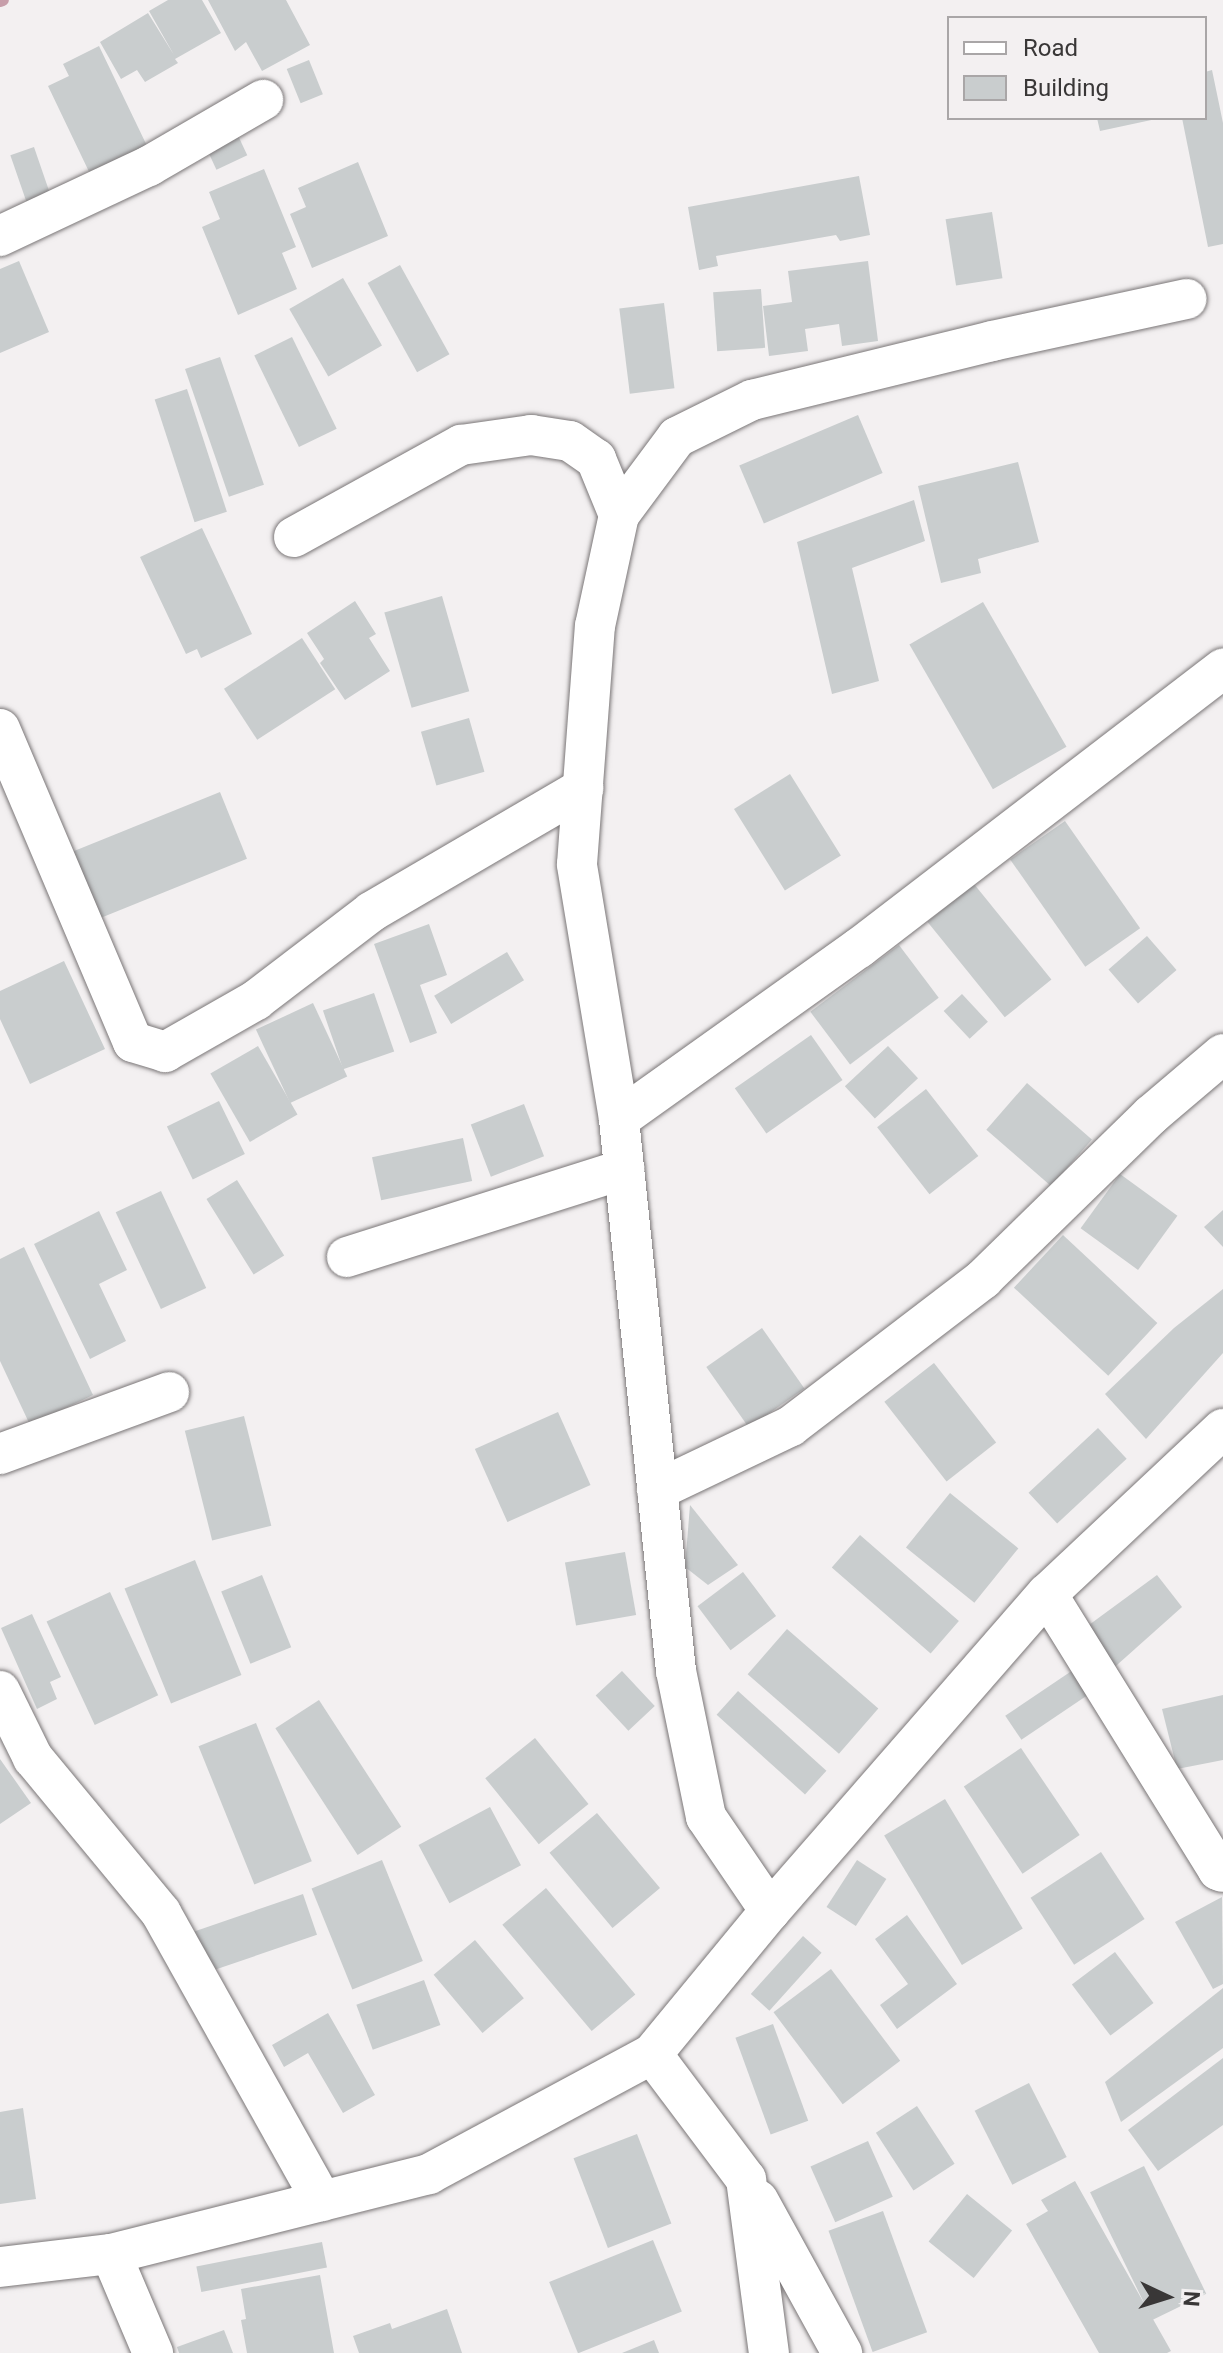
<!DOCTYPE html>
<html>
<head>
<meta charset="utf-8">
<style>
	body { margin:0 }
	#map { position:relative; width:1223px; height:2353px; overflow:hidden; background:#f3f0f1; font-family:Roboto,sans-serif }
	div>[style] { position:absolute }
	[style*='--x'] { left:calc(var(--x)*1px); top:calc(var(--y)*1px); width:calc(var(--w)*1px); rotate:calc(var(--a)*1deg) }
	.stream>* { height:12px; margin:-6px; padding:0 6px; transform-origin:6px; border-radius:6px; background:#c79eaa }
	.building>* { inset:0; background:#c9cdce; transform-origin:0 0 }
	.roads { filter:drop-shadow(0 0 2px #7a7677) drop-shadow(0 0 2px #7a7677) }
	.minor>* { height:40px; margin:-20px; padding:0 20px; transform-origin:20px; border-radius:20px; background:#fff }
	span { translate:-50% -50%; white-space:nowrap; text-align:center; line-height:1.15; -webkit-text-stroke:7px #f3f0f1; paint-order:stroke }
	.legend { position:absolute; left:947px; top:16px; width:260px; height:104px; box-sizing:border-box; background:#f3f0f1; border:2px solid #a9a6a7; margin:0; padding:10px 14px; list-style:none; font-size:24px; color:#393737 }
	.legend li { display:flex; align-items:center; gap:16px; height:40px }
	.legend b { width:40px; border:2px solid #a9a6a7 }
	.north { position:absolute; left:1127px; top:2257px; width:80px; height:80px; -webkit-text-stroke:6px #f3f0f1; paint-order:stroke; rotate:94deg; font-size:22px; font-weight:700; line-height:32px; text-align:center; color:#393737 }
	.north::after { content:''; display:block; margin:auto; width:28px; height:36px; background:#393737; clip-path:polygon(50% 0,100% 100%,50% 72%,0 100%) }
</style>
</head>
<body>
<div id="map">
	<div class="stream">
		<i style="--x:0;--y:1;--w:3;--a:-18"></i>
	</div>
	<div class="building">
		<i style="clip-path:polygon(168px 0,202px 0,221px 33px,175px 59px,178px 63px,145px 82px,137px 70px,121px 79px,100px 42px,148px 13px,174px 55px,149px 11px)"></i>
		<i style="clip-path:polygon(208px 0,286px 0,310px 45px,262px 71px,246px 42px,235px 51px)"></i>
		<i style="clip-path:polygon(99px 46px,149px 150px,92px 178px,48px 86px,69px 76px,63px 64px)"></i>
		<i style="left:309px;top:60px;width:37px;height:24px;rotate:68deg"></i>
		<i style="clip-path:polygon(1212px 70px,1223px 123px,1223px 244px,1208px 247px,1182px 118px,1205px 118px,1205px 72px)"></i>
		<i style="clip-path:polygon(1097px 118px,1156px 118px,1156px 119px,1100px 131px)"></i>
		<i style="left:235px;top:129px;width:29px;height:34px;rotate:65deg"></i>
		<i style="left:34px;top:147px;width:57px;height:25px;rotate:71deg"></i>
		<i style="clip-path:polygon(358px 162px,388px 236px,312px 268px,290px 214px,306px 207px,298px 188px)"></i>
		<i style="clip-path:polygon(264px 169px,296px 247px,282px 253px,297px 289px,238px 315px,202px 227px,220px 219px,209px 192px)"></i>
		<i style="clip-path:polygon(859px 176px,870px 235px,840px 241px,836px 235px,716px 256px,718px 266px,699px 270px,688px 207px)"></i>
		<i style="left:992px;top:212px;width:67px;height:47px;rotate:81deg"></i>
		<i style="clip-path:polygon(19px 261px,49px 332px,0 353px,0 269px)"></i>
		<i style="clip-path:polygon(868px 261px,878px 341px,842px 346px,839px 324px,805px 329px,808px 351px,769px 356px,763px 306px,792px 302px,788px 271px)"></i>
		<i style="left:400px;top:265px;width:102px;height:37px;rotate:61deg"></i>
		<i style="left:343px;top:278px;width:78px;height:62px;rotate:60deg"></i>
		<i style="left:761px;top:289px;width:59px;height:48px;rotate:86deg"></i>
		<i style="left:664px;top:303px;width:86px;height:45px;rotate:83deg"></i>
		<i style="left:292px;top:337px;width:102px;height:42px;rotate:64deg"></i>
		<i style="left:220px;top:357px;width:135px;height:37px;rotate:71deg"></i>
		<i style="left:187px;top:389px;width:129px;height:34px;rotate:72deg"></i>
		<i style="left:858px;top:415px;width:63px;height:129px;rotate:67deg"></i>
		<i style="clip-path:polygon(1018px 462px,1039px 542px,978px 559px,981px 573px,941px 583px,918px 486px)"></i>
		<i style="clip-path:polygon(914px 500px,925px 541px,852px 568px,879px 681px,832px 694px,797px 542px)"></i>
		<i style="clip-path:polygon(202px 528px,252px 634px,201px 658px,197px 649px,186px 654px,140px 557px)"></i>
		<i style="left:442px;top:596px;width:99px;height:60px;rotate:74deg"></i>
		<i style="clip-path:polygon(355px 601px,376px 634px,369px 638px,390px 671px,345px 700px,320px 663px,324px 659px,307px 633px)"></i>
		<i style="left:983px;top:602px;width:167px;height:85px;rotate:60deg"></i>
		<i style="left:302px;top:638px;width:61px;height:93px;rotate:57deg"></i>
		<i style="left:469px;top:718px;width:56px;height:50px;rotate:74deg"></i>
		<i style="left:790px;top:774px;width:96px;height:66px;rotate:58deg"></i>
		<i style="left:220px;top:792px;width:72px;height:158px;rotate:68deg"></i>
		<i style="left:1065px;top:821px;width:131px;height:67px;rotate:55deg"></i>
		<i style="left:974px;top:884px;width:123px;height:60px;rotate:51deg"></i>
		<i style="clip-path:polygon(429px 924px,447px 975px,420px 985px,437px 1033px,410px 1043px,374px 944px)"></i>
		<i style="left:1147px;top:936px;width:45px;height:51px;rotate:49deg"></i>
		<i style="left:899px;top:945px;width:66px;height:111px;rotate:53deg"></i>
		<i style="left:507px;top:952px;width:33px;height:85px;rotate:59deg"></i>
		<i style="clip-path:polygon(64px 961px,105px 1049px,30px 1084px,0 1019px,0 991px)"></i>
		<i style="left:374px;top:993px;width:62px;height:54px;rotate:71deg"></i>
		<i style="left:962px;top:994px;width:38px;height:25px;rotate:47deg"></i>
		<i style="left:313px;top:1003px;width:81px;height:63px;rotate:65deg"></i>
		<i style="left:811px;top:1035px;width:55px;height:93px;rotate:55deg"></i>
		<i style="left:258px;top:1046px;width:79px;height:55px;rotate:60deg"></i>
		<i style="left:888px;top:1046px;width:44px;height:59px;rotate:47deg"></i>
		<i style="left:1027px;top:1083px;width:86px;height:62px;rotate:41deg"></i>
		<i style="left:926px;top:1089px;width:85px;height:62px;rotate:52deg"></i>
		<i style="left:219px;top:1101px;width:59px;height:58px;rotate:64deg"></i>
		<i style="left:524px;top:1104px;width:56px;height:57px;rotate:69deg"></i>
		<i style="left:463px;top:1138px;width:44px;height:93px;rotate:78deg"></i>
		<i style="left:1120px;top:1174px;width:71px;height:67px;rotate:36deg"></i>
		<i style="left:237px;top:1180px;width:89px;height:36px;rotate:58deg"></i>
		<i style="left:161px;top:1191px;width:107px;height:50px;rotate:65deg"></i>
		<i style="clip-path:polygon(1223px 1210px,1223px 1247px,1204px 1227px)"></i>
		<i style="clip-path:polygon(99px 1211px,127px 1270px,99px 1284px,126px 1341px,90px 1359px,34px 1244px)"></i>
		<i style="left:1063px;top:1235px;width:129px;height:72px;rotate:43deg"></i>
		<i style="clip-path:polygon(24px 1247px,93px 1395px,30px 1425px,0 1361px,0 1259px)"></i>
		<i style="clip-path:polygon(1223px 1289px,1223px 1353px,1146px 1439px,1105px 1394px,1174px 1328px)"></i>
		<i style="left:762px;top:1328px;width:74px;height:68px;rotate:55deg"></i>
		<i style="left:934px;top:1363px;width:101px;height:63px;rotate:52deg"></i>
		<i style="left:558px;top:1412px;width:80px;height:91px;rotate:66deg"></i>
		<i style="left:244px;top:1416px;width:113px;height:61px;rotate:76deg"></i>
		<i style="left:1098px;top:1428px;width:42px;height:95px;rotate:47deg"></i>
		<i style="left:950px;top:1493px;width:88px;height:70px;rotate:39deg"></i>
		<i style="clip-path:polygon(690px 1505px,738px 1565px,708px 1585px,685px 1567px)"></i>
		<i style="left:860px;top:1535px;width:131px;height:43px;rotate:41deg"></i>
		<i style="left:625px;top:1552px;width:64px;height:61px;rotate:80deg"></i>
		<i style="left:195px;top:1560px;width:124px;height:76px;rotate:68deg"></i>
		<i style="left:743px;top:1572px;width:55px;height:57px;rotate:53deg"></i>
		<i style="left:262px;top:1575px;width:78px;height:44px;rotate:68deg"></i>
		<i style="clip-path:polygon(1157px 1575px,1182px 1607px,1108px 1673px,1078px 1633px)"></i>
		<i style="left:110px;top:1592px;width:114px;height:70px;rotate:65deg"></i>
		<i style="clip-path:polygon(32px 1614px,61px 1677px,50px 1682px,57px 1699px,37px 1709px,1px 1628px)"></i>
		<i style="left:787px;top:1629px;width:121px;height:60px;rotate:41deg"></i>
		<i style="left:1079px;top:1666px;width:29px;height:89px;rotate:56deg"></i>
		<i style="left:622px;top:1671px;width:48px;height:36px;rotate:47deg"></i>
		<i style="left:738px;top:1691px;width:119px;height:32px;rotate:42deg"></i>
		<i style="clip-path:polygon(1223px 1695px,1223px 1760px,1177px 1769px,1162px 1709px)"></i>
		<i style="left:319px;top:1700px;width:151px;height:52px;rotate:57deg"></i>
		<i style="left:256px;top:1723px;width:149px;height:62px;rotate:68deg"></i>
		<i style="left:535px;top:1738px;width:85px;height:64px;rotate:51deg"></i>
		<i style="left:1021px;top:1748px;width:105px;height:69px;rotate:56deg"></i>
		<i style="clip-path:polygon(0 1759px,31px 1803px,0 1824px)"></i>
		<i style="left:945px;top:1799px;width:151px;height:71px;rotate:59deg"></i>
		<i style="left:490px;top:1807px;width:66px;height:81px;rotate:62deg"></i>
		<i style="left:597px;top:1813px;width:98px;height:62px;rotate:50deg"></i>
		<i style="left:1101px;top:1852px;width:80px;height:84px;rotate:57deg"></i>
		<i style="left:382px;top:1860px;width:109px;height:76px;rotate:68deg"></i>
		<i style="left:857px;top:1860px;width:35px;height:56px;rotate:33deg"></i>
		<i style="left:546px;top:1888px;width:139px;height:57px;rotate:50deg"></i>
		<i style="left:303px;top:1894px;width:43px;height:115px;rotate:71deg"></i>
		<i style="clip-path:polygon(1222px 1897px,1223px 1984px,1213px 1989px,1175px 1922px)"></i>
		<i style="clip-path:polygon(907px 1915px,957px 1984px,897px 2029px,880px 2005px,908px 1984px,875px 1939px)"></i>
		<i style="left:803px;top:1936px;width:25px;height:78px;rotate:42deg"></i>
		<i style="left:475px;top:1940px;width:76px;height:54px;rotate:50deg"></i>
		<i style="left:1115px;top:1952px;width:64px;height:54px;rotate:53deg"></i>
		<i style="left:831px;top:1969px;width:115px;height:72px;rotate:53deg"></i>
		<i style="left:424px;top:1980px;width:48px;height:72px;rotate:70deg"></i>
		<i style="clip-path:polygon(1223px 1988px,1223px 2048px,1121px 2122px,1105px 2082px)"></i>
		<i style="clip-path:polygon(328px 2013px,375px 2095px,343px 2113px,308px 2053px,284px 2067px,272px 2045px)"></i>
		<i style="left:773px;top:2024px;width:103px;height:40px;rotate:70deg"></i>
		<i style="clip-path:polygon(1223px 2058px,1223px 2125px,1158px 2171px,1128px 2130px)"></i>
		<i style="left:1029px;top:2083px;width:83px;height:61px;rotate:63deg"></i>
		<i style="left:917px;top:2106px;width:69px;height:49px;rotate:57deg"></i>
		<i style="clip-path:polygon(23px 2108px,36px 2199px,0 2204px,0 2112px)"></i>
		<i style="left:637px;top:2134px;width:96px;height:68px;rotate:69deg"></i>
		<i style="left:868px;top:2141px;width:61px;height:63px;rotate:66deg"></i>
		<i style="left:1144px;top:2166px;width:142px;height:60px;rotate:64deg"></i>
		<i style="clip-path:polygon(1075px 2181px,1171px 2351px,1167px 2353px,1099px 2353px,1026px 2224px,1048px 2211px,1041px 2200px)"></i>
		<i style="left:967px;top:2194px;width:58px;height:61px;rotate:39deg"></i>
		<i style="left:883px;top:2211px;width:129px;height:58px;rotate:70deg"></i>
		<i style="left:653px;top:2240px;width:77px;height:112px;rotate:68deg"></i>
		<i style="left:322px;top:2242px;width:26px;height:128px;rotate:79deg"></i>
		<i style="clip-path:polygon(320px 2275px,334px 2353px,247px 2353px,241px 2320px,246px 2319px,241px 2289px)"></i>
		<i style="clip-path:polygon(447px 2309px,462px 2353px,359px 2353px,353px 2336px,390px 2323px,392px 2329px)"></i>
		<i style="clip-path:polygon(224px 2330px,233px 2353px,179px 2353px,177px 2347px)"></i>
		<i style="clip-path:polygon(654px 2340px,659px 2353px,622px 2353px)"></i>
	</div>
	<div class="roads">
		<div class="minor">
			<i style="--x:0;--y:236;--w:165;--a:-25.2"></i>
			<i style="--x:149;--y:166;--w:132;--a:-30.1"></i>
			<i style="--x:294;--y:537;--w:191;--a:-28.9"></i>
			<i style="--x:461;--y:445;--w:71;--a:-8.1"></i>
			<i style="--x:531;--y:435;--w:39;--a:9"></i>
			<i style="--x:570;--y:441;--w:32;--a:35"></i>
			<i style="--x:596;--y:459;--w:61;--a:67.7"></i>
			<i style="--x:0;--y:729;--w:340;--a:67"></i>
			<i style="--x:133;--y:1042;--w:34;--a:17"></i>
			<i style="--x:165;--y:1052;--w:105;--a:-29.7"></i>
			<i style="--x:256;--y:1000;--w:145;--a:-37.4"></i>
			<i style="--x:371;--y:912;--w:246;--a:-30.3"></i>
			<i style="--x:619;--y:1119;--w:295;--a:-35.5"></i>
			<i style="--x:859;--y:948;--w:459;--a:-37.5"></i>
			<i style="--x:347;--y:1257;--w:291;--a:-17.6"></i>
			<i style="--x:0;--y:1454;--w:180;--a:-20.1"></i>
			<i style="--x:657;--y:1490;--w:148;--a:-25.5"></i>
			<i style="--x:791;--y:1426;--w:242;--a:-37.4"></i>
			<i style="--x:983;--y:1279;--w:235;--a:-44.3"></i>
			<i style="--x:1151;--y:1115;--w:94;--a:-40.3"></i>
			<i style="--x:1047;--y:1594;--w:325;--a:58.2"></i>
			<i style="--x:1218;--y:1870;--w:5;--a:22"></i>
			<i style="--x:0;--y:1691;--w:75;--a:63.8"></i>
			<i style="--x:33;--y:1758;--w:201;--a:50.4"></i>
			<i style="--x:161;--y:1913;--w:330;--a:60.8"></i>
			<i style="--x:770;--y:1911;--w:114;--a:-124.2"></i>
			<i style="--x:706;--y:1817;--w:149;--a:-101.6"></i>
			<i style="--x:676;--y:1671;--w:555;--a:-95.9"></i>
			<i style="--x:619;--y:1119;--w:258;--a:-99.4"></i>
			<i style="--x:577;--y:864;--w:239;--a:-85.7"></i>
			<i style="--x:595;--y:626;--w:114;--a:-77.8"></i>
			<i style="--x:619;--y:515;--w:97;--a:-53.4"></i>
			<i style="--x:677;--y:437;--w:84;--a:-26.3"></i>
			<i style="--x:752;--y:400;--w:247;--a:-13.8"></i>
			<i style="--x:992;--y:341;--w:199;--a:-12.2"></i>
			<i style="--x:652;--y:2054;--w:156;--a:53.1"></i>
			<i style="--x:746;--y:2179;--w:176;--a:82.5"></i>
			<i style="--x:758;--y:2200;--w:175;--a:61.2"></i>
			<i style="--x:111;--y:2254;--w:108;--a:67"></i>
			<i style="--x:0;--y:2267;--w:112;--a:-6.7"></i>
			<i style="--x:111;--y:2254;--w:328;--a:-14.1"></i>
			<i style="--x:429;--y:2174;--w:253;--a:-28.3"></i>
			<i style="--x:652;--y:2054;--w:185;--a:-50.5"></i>
			<i style="--x:770;--y:1911;--w:421;--a:-48.9"></i>
			<i style="--x:1047;--y:1594;--w:241;--a:-43.2"></i>
		</div>
	</div>
	<ul class="legend">
	<li><b style="height:10px;background:#fff"></b>Road</li>
	<li><b style="height:22px;background:#c9cdce"></b>Building</li>
	</ul>
	<div class="north">N</div>
</div>
</body>
</html>
